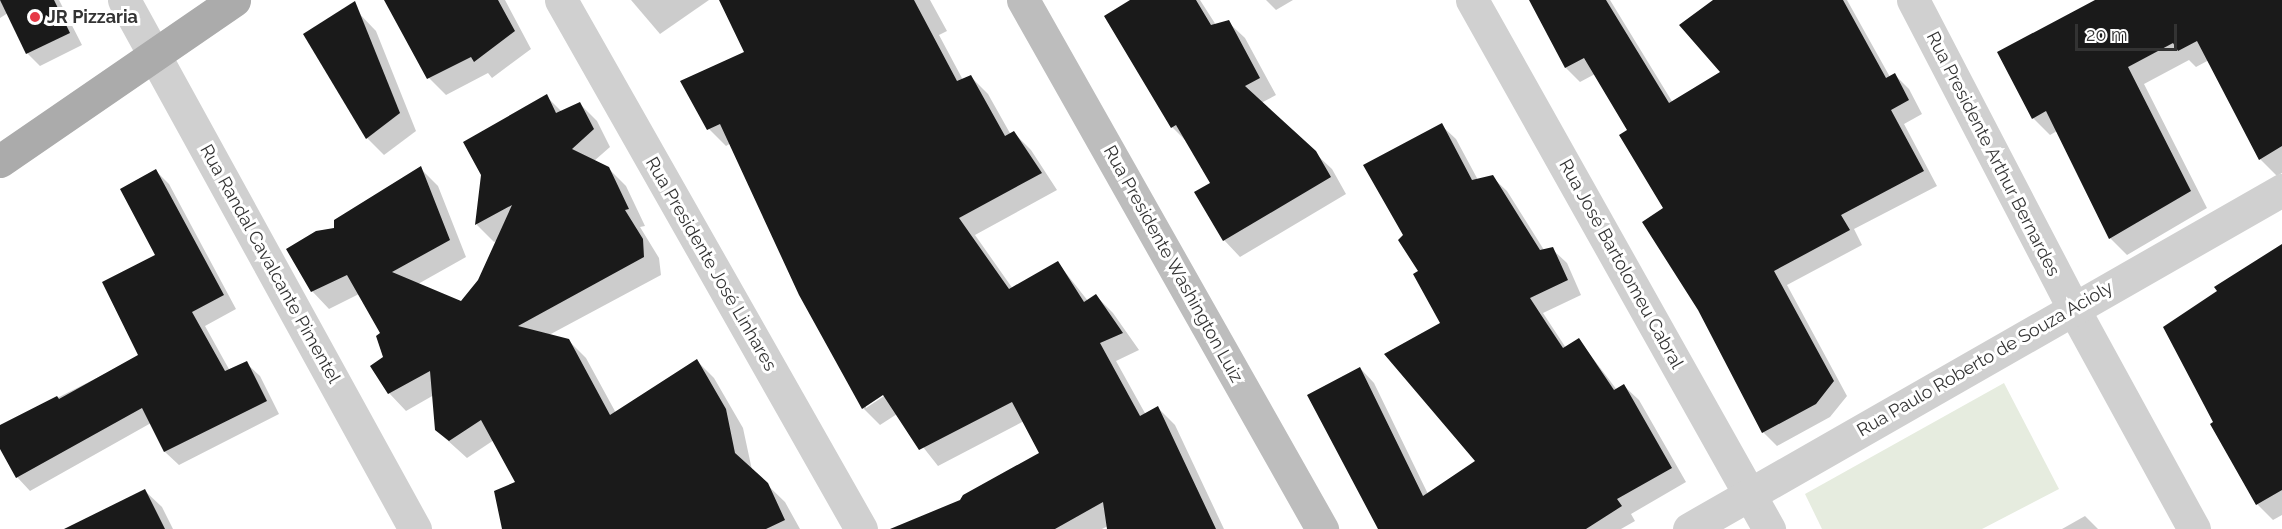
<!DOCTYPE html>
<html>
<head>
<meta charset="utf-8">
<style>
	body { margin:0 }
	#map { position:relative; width:2282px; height:529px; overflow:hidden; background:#fff; font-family:Raleway,sans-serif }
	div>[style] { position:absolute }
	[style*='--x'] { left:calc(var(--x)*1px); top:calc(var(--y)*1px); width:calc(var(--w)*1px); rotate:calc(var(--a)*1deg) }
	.green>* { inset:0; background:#e6ecdf }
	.shadow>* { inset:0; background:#0003 }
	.building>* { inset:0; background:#1a1a1a }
	.minor>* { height:33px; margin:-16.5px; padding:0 16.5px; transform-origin:16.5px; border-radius:16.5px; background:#d0d0d0 }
	.tertiary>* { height:33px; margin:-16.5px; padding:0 16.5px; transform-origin:16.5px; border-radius:16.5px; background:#d0d0d0 }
	.secondary>* { height:33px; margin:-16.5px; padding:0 16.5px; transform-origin:16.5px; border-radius:16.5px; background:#bdbdbd }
	.primary>* { height:33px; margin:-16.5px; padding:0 16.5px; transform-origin:16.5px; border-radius:16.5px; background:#ababab }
	.dots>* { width:16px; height:16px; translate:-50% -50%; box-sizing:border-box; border:3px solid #fff; border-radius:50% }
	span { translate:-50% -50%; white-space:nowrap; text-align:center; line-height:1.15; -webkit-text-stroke:6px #fff; paint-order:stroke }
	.poi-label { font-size:18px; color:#333; font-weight:700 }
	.left { translate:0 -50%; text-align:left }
	.street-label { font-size:18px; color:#333 }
	.scale { position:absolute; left:2075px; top:24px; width:102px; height:27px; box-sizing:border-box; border:3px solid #333; border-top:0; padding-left:8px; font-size:18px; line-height:21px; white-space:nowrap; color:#333; -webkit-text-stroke:4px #fff; paint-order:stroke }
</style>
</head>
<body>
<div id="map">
	<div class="green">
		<i style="clip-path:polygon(2004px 383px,2059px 489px,1982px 529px,1822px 529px,1805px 494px)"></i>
	</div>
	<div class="shadow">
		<i style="clip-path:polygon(0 0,59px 0,82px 45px,40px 66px,27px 53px,8px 13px,0 18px)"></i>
		<i style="clip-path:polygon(386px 0,505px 0,531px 49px,492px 78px,488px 73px,446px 95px,429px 78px)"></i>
		<i style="clip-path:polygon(631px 0,709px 0,660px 34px)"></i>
		<i style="clip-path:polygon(evenodd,721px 0,930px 0,947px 31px,939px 35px,963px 80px,971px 77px,988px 94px,1011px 135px,1014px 133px,1031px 150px,1057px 190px,975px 235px,1013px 289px,1058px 263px,1088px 301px,1096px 296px,1113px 313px,1139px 350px,1116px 361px,1146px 415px,1158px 408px,1175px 425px,1224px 529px,1108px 529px,1108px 526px,1102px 529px,940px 529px,961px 501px,1041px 453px,1024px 421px,938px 466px,897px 414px,880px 425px,863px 408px,731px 143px,726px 146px,709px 129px,746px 53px,721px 0,888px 390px,890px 392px,866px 408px,866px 404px,888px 390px)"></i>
		<i style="clip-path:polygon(1133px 0,1200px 0,1216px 25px,1228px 22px,1245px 38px,1276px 95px,1261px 103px,1332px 169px,1346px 194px,1240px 257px,1224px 240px,1196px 193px,1212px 184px,1188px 143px,1172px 127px)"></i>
		<i style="clip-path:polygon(1266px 0,1293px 0,1276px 10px)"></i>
		<i style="clip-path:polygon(1531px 0,1610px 0,1673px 103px,1722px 73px,1715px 0,1847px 0,1890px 77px,1895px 75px,1909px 89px,1922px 114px,1904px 124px,1937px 186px,1854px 229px,1862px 245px,1787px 285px,1847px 396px,1830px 417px,1777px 446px,1763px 432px,1699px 309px,1665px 209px,1629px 130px,1595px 74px,1580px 82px,1566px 68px)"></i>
		<i style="clip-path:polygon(2098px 0,2282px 0,2282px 173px,2277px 176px,2260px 159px,2209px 60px,2196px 67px,2189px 60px,2144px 84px,2207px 208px,2127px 255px,2110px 238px,2057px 131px,2050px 135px,2033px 118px)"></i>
		<i style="clip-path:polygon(351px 5px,376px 31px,416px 131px,384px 155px,367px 138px)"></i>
		<i style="clip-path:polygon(546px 96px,562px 112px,580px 104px,597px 121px,610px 147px,594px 161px,608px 168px,626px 186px,645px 226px,640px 227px,659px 258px,661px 275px,549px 335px,569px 341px,586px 358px,616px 413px,697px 361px,714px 378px,743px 428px,752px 470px,785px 502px,800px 529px,503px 529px,517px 483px,494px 440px,467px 458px,436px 430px,434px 395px,406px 411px,389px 393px,382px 334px,359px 294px,329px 309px,312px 291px,336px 229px,420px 168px,438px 186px,466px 257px,418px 284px,461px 302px,479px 280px,498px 240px,494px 242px,477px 225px,482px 175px)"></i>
		<i style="clip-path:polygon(1441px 125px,1456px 139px,1478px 180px,1492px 177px,1507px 191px,1544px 250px,1552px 249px,1567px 263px,1581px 295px,1543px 313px,1566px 348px,1579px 340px,1617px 390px,1624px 386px,1639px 400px,1686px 482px,1631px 514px,1635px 521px,1621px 529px,1380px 529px,1360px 368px,1374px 383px,1428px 494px,1477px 461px,1442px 324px,1405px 236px)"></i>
		<i style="clip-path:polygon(156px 171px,169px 184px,236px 309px,205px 326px,230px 371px,246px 363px,260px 376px,279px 414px,179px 465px,165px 452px,151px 423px,30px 491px,17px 477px,0 446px,0 427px,140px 356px,157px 256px)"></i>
		<i style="clip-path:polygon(2282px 246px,2282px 515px,2273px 520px,2257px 504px,2215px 423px)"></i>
		<i style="clip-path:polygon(145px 491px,162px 507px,173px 529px,67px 529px)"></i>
		<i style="clip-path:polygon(2085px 516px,2098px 529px,2062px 529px)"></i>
	</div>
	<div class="building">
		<i style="clip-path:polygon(0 0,54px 0,70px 33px,26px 54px)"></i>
		<i style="clip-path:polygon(384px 0,498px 0,515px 31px,474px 62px,471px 57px,427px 79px)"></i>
		<i style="clip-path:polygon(719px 0,914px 0,957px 81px,971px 75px,1005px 136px,1014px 131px,1042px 173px,959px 218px,1009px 289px,1058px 261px,1084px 302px,1096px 294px,1123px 333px,1100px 343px,1140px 416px,1158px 406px,1216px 529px,1107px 529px,1103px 502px,1055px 529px,890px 529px,960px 500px,963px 495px,1039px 453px,1012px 402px,919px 450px,883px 395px,862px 409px,799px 295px,720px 124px,707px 130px,680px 81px,744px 52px)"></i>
		<i style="clip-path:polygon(1130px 0,1196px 0,1211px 25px,1229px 20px,1260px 78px,1245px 86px,1316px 151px,1331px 177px,1223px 241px,1194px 192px,1210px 183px,1176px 125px,1171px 128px,1104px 16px)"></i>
		<i style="clip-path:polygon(1529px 0,1606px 0,1669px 103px,1720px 72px,1679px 25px,1713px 0,1843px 0,1886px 78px,1895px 73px,1909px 100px,1891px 110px,1924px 171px,1841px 215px,1850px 230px,1774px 271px,1834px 381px,1816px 404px,1762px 433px,1698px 310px,1642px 222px,1663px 208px,1619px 135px,1627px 130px,1584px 58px,1565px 68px)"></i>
		<i style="clip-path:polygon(2095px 0,2282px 0,2282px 146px,2259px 160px,2197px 41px,2178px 51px,2173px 43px,2128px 67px,2191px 191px,2109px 239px,2046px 111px,2032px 119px,1997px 52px)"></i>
		<i style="clip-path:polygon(355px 1px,400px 113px,366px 139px,303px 34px)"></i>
		<i style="clip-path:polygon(547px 94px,556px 113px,580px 102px,594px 129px,572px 149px,609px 167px,629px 209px,625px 210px,643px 239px,644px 257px,518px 326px,569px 339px,610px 415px,697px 359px,726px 409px,735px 453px,768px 483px,785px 520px,766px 529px,502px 529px,494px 491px,515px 482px,481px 420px,449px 441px,435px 430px,430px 371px,388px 394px,370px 366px,383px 357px,376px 336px,380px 333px,347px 275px,311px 292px,286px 249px,316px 231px,334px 228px,334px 220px,421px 166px,450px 240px,392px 272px,461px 301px,478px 280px,512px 205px,475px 225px,481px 175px,463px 142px)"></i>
		<i style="clip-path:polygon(1442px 123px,1472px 180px,1493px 175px,1540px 250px,1553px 247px,1568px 280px,1530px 298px,1547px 324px,1563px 348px,1579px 338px,1614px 390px,1624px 384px,1672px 468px,1617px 499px,1622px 506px,1586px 529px,1378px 529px,1307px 395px,1360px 367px,1423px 496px,1475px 461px,1384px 354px,1440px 323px,1413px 274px,1418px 271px,1398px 240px,1403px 235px,1363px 165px)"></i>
		<i style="clip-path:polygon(156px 169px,224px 295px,192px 312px,225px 371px,247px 361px,267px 401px,164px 452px,142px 408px,16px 478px,0 449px,0 425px,57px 396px,59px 399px,138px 355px,102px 282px,155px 255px,120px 189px)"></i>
		<i style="clip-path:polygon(2282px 244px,2282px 490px,2256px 505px,2210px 424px,2213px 422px,2163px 327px,2217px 291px,2214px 287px)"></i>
		<i style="clip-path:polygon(145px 489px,165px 529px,64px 529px)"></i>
	</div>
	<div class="minor">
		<i style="--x:124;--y:0;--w:604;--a:61.19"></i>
		<i style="--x:561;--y:0;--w:608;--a:60.44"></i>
		<i style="--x:1472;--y:0;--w:607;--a:60.69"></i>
		<i style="--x:1913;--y:0;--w:347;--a:62.5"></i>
		<i style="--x:2073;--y:308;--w:252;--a:61.3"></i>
	</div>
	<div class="tertiary">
		<i style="--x:1689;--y:529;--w:683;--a:-29.76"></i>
	</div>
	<div class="secondary">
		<i style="--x:1023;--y:0;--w:608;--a:60.52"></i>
	</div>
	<div class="primary">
		<i style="--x:0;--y:161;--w:284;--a:-34.5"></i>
	</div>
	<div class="dots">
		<i style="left:35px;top:17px;background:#e63946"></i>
	</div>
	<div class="poi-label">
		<span class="left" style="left:47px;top:17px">JR Pizzaria</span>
	</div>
	<div class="street-label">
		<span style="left:1993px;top:154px;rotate:63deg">Rua Presidente Arthur Bernardes</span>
		<span style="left:270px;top:264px;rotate:61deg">Rua Randal Cavalcante Pimentel</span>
		<span style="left:711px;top:264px;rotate:60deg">Rua Presidente José Linhares</span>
		<span style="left:1173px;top:264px;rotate:61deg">Rua Presidente Washington Luiz</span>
		<span style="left:1621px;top:264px;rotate:61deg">Rua José Bartolomeu Cabral</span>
		<span style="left:1985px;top:359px;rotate:-30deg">Rua Paulo Roberto de Souza Acioly</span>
	</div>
	<div class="scale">20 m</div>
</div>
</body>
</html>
